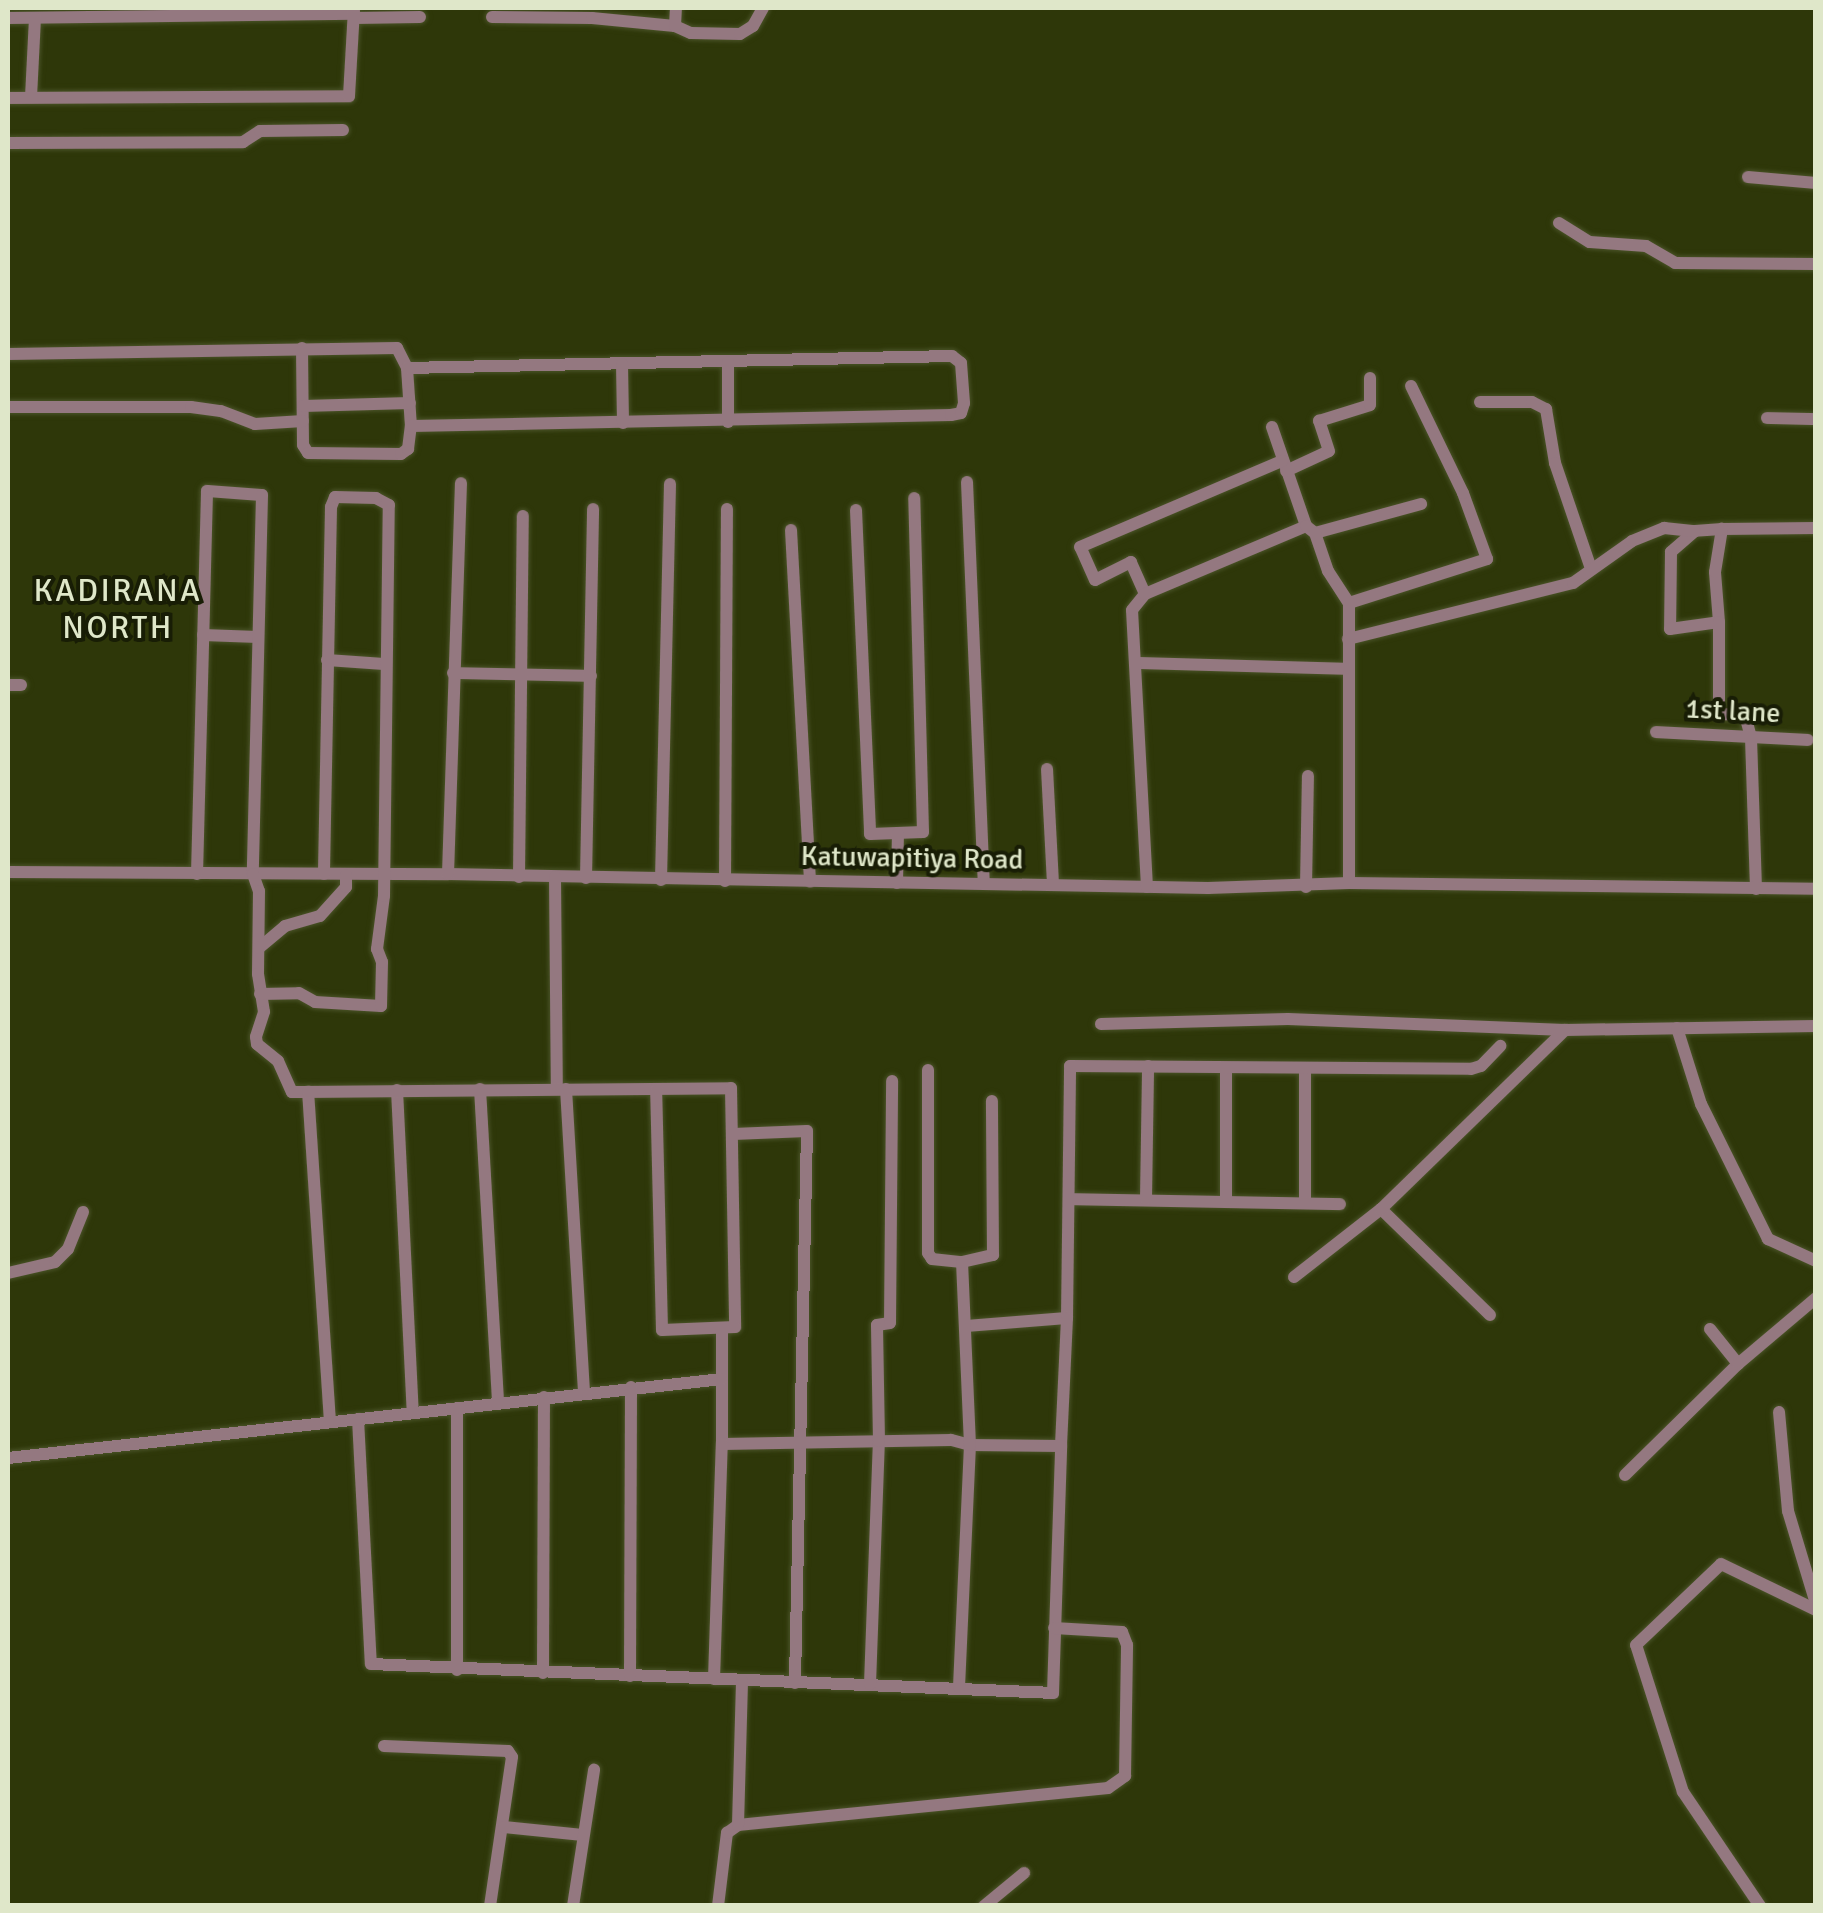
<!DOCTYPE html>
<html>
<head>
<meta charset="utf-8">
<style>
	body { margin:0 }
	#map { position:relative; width:1823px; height:1913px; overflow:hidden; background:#2e3709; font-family:Signika,sans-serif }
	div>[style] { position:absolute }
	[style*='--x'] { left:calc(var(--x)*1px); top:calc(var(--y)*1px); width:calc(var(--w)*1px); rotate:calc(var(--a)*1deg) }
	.roads { filter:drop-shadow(0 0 2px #4a5328) drop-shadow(0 0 2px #4a5328) }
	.minor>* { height:12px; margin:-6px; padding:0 6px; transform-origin:6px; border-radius:6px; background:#947880 }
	span { translate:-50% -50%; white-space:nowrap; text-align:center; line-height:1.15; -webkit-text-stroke:8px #181d05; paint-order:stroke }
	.street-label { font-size:28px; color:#dfe7c9 }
	.quarter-label { font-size:32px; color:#dfe7c9; letter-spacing:2.5px }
	.frame { position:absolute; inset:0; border:10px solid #dfe7c9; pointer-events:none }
</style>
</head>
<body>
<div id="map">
	<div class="roads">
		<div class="minor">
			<i style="--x:492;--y:17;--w:100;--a:0.6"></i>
			<i style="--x:592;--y:18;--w:83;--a:5.5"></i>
			<i style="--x:675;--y:26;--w:17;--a:24"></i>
			<i style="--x:691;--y:33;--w:49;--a:1.2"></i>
			<i style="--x:740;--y:34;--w:15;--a:-32"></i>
			<i style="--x:753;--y:26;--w:21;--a:-61"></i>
			<i style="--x:8;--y:18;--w:346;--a:-0.7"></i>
			<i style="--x:354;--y:18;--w:66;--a:-0.9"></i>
			<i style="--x:675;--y:26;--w:18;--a:-87"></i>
			<i style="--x:31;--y:97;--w:79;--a:-87.1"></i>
			<i style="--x:8;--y:98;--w:341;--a:-0.3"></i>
			<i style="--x:349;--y:96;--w:88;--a:-86.7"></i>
			<i style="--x:8;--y:143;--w:235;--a:-0.2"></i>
			<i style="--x:243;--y:142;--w:20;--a:-33"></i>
			<i style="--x:260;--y:131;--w:83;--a:-0.7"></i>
			<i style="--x:1748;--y:177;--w:68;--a:5"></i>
			<i style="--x:1559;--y:223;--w:36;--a:32"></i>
			<i style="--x:1590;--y:242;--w:56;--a:4.1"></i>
			<i style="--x:1646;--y:246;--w:34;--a:30"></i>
			<i style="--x:1675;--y:263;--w:141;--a:0.4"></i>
			<i style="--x:302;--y:348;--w:97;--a:89.4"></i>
			<i style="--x:303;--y:445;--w:9;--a:58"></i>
			<i style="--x:308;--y:453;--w:93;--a:0.6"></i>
			<i style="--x:401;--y:454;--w:9;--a:-36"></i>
			<i style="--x:408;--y:449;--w:23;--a:-83"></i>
			<i style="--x:8;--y:354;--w:389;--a:-0.9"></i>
			<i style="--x:397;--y:348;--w:22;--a:63"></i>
			<i style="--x:407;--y:368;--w:58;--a:86.1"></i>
			<i style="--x:411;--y:426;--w:540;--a:-1.17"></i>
			<i style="--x:951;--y:415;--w:10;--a:-11"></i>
			<i style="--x:961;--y:413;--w:10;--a:-73"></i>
			<i style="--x:964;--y:403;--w:40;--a:-94.3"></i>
			<i style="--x:961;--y:363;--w:11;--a:-142"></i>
			<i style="--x:952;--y:356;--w:545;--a:178.74"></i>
			<i style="--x:728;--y:362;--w:60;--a:90"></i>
			<i style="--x:622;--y:364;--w:59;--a:89"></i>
			<i style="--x:1480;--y:402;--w:52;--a:0"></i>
			<i style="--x:1532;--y:402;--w:16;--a:27"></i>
			<i style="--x:1546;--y:409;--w:55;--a:80.5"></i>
			<i style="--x:1555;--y:463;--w:112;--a:71.2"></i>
			<i style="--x:303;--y:406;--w:107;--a:-1.6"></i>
			<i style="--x:8;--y:407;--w:183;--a:0"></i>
			<i style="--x:191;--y:407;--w:30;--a:8"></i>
			<i style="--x:221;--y:411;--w:36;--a:21"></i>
			<i style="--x:255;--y:424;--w:48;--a:-3.6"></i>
			<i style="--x:1767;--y:418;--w:49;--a:1.2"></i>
			<i style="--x:1272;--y:427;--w:105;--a:71"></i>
			<i style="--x:1286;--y:471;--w:47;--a:-24.9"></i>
			<i style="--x:1329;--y:451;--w:32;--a:-108"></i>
			<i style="--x:1319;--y:421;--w:53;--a:-17.4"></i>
			<i style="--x:1370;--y:405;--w:27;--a:-90"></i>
			<i style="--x:967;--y:482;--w:401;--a:87.6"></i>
			<i style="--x:856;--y:510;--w:324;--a:87.5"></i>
			<i style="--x:870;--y:834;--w:53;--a:-2.2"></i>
			<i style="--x:923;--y:832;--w:334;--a:-91.5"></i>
			<i style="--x:1722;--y:529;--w:94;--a:-0.6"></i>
			<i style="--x:791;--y:530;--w:352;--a:86.9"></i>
			<i style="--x:1315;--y:533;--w:110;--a:-15.3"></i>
			<i style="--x:1145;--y:594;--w:35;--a:-114"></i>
			<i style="--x:1131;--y:562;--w:40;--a:153.4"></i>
			<i style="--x:1095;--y:580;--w:36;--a:-114"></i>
			<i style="--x:1080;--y:547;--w:220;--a:-23.1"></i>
			<i style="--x:1349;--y:603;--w:145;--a:-17.7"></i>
			<i style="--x:1487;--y:559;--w:70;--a:-110"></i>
			<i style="--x:1463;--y:493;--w:119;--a:-115.9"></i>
			<i style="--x:1719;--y:622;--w:50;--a:-94.6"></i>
			<i style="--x:1715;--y:572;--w:44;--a:-80.8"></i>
			<i style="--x:1722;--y:529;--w:27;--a:176"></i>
			<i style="--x:1695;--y:531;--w:32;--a:139"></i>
			<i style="--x:1671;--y:552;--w:77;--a:90.7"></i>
			<i style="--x:1670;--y:629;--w:49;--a:-8.1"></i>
			<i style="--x:1719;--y:622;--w:92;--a:90"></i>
			<i style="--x:1719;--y:714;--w:26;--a:2"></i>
			<i style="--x:1745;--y:715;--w:24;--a:75"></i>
			<i style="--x:1751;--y:738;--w:151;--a:88.1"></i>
			<i style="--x:203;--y:635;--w:55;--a:2.1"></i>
			<i style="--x:1348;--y:639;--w:232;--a:-14"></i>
			<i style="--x:1573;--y:583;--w:72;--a:-35.4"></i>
			<i style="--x:1632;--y:541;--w:35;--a:-22"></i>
			<i style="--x:1664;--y:528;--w:31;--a:6"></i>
			<i style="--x:327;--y:660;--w:57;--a:4"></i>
			<i style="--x:1136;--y:663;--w:211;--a:1.6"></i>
			<i style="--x:453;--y:673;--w:138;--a:1.2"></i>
			<i style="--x:8;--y:685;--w:13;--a:0"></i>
			<i style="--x:1656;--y:732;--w:152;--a:3"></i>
			<i style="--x:1047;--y:769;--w:116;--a:87"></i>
			<i style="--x:8;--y:872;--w:440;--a:0.3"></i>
			<i style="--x:448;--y:874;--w:760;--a:1.06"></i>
			<i style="--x:1208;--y:888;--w:141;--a:-2"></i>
			<i style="--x:1349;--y:883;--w:467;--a:0.7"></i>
			<i style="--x:197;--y:874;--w:383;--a:-88.5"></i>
			<i style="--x:207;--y:491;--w:55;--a:4.2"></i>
			<i style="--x:262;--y:495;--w:379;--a:91.4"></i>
			<i style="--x:253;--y:874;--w:18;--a:71"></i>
			<i style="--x:259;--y:891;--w:83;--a:90.7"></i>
			<i style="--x:258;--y:974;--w:38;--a:81"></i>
			<i style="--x:264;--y:1012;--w:26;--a:108"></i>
			<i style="--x:256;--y:1037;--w:7;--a:82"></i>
			<i style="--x:257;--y:1044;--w:27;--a:39"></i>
			<i style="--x:278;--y:1061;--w:34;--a:66"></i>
			<i style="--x:292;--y:1092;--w:16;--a:0"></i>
			<i style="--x:448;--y:874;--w:391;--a:-88.1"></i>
			<i style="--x:519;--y:877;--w:361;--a:-89.4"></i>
			<i style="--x:555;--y:877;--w:212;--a:89.5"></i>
			<i style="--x:586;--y:878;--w:369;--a:-88.9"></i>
			<i style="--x:661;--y:880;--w:396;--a:-88.7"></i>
			<i style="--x:725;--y:881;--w:372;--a:-89.7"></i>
			<i style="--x:897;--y:883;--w:50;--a:-88.9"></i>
			<i style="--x:1147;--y:887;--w:277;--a:-93.1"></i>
			<i style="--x:1132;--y:610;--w:21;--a:-51"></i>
			<i style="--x:1145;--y:594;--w:175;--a:-22.9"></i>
			<i style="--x:1306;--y:526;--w:11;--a:38"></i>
			<i style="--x:1315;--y:533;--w:40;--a:71.1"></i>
			<i style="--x:1328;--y:571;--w:38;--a:57"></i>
			<i style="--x:1349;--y:603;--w:280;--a:90"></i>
			<i style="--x:1306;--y:887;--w:111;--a:-89"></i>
			<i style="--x:259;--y:948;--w:34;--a:-40"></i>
			<i style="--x:285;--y:926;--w:36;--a:-16"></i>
			<i style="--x:320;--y:916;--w:39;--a:-48"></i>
			<i style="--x:346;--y:887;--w:12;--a:-90"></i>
			<i style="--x:260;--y:994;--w:39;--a:-1"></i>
			<i style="--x:299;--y:993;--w:18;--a:29"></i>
			<i style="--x:315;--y:1002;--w:66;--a:3.5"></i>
			<i style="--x:381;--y:1006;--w:44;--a:-88.7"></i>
			<i style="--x:382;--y:962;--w:14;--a:-111"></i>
			<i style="--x:377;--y:949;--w:53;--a:-82.5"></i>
			<i style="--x:384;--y:896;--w:391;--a:-89.3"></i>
			<i style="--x:389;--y:505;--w:15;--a:-152"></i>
			<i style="--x:376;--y:498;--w:41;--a:-178.6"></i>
			<i style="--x:335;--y:497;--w:11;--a:112"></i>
			<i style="--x:331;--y:507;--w:367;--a:91.1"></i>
			<i style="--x:1101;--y:1024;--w:187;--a:-1.5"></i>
			<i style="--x:1288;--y:1019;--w:277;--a:2.3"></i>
			<i style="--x:1565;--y:1030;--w:251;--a:-0.9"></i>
			<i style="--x:1677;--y:1028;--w:80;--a:72.5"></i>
			<i style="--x:1701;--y:1104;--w:151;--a:63.6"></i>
			<i style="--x:1768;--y:1239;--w:53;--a:24.6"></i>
			<i style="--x:1226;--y:1068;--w:133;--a:90"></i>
			<i style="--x:1305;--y:1068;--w:135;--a:90"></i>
			<i style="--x:928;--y:1070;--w:183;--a:90"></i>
			<i style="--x:928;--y:1253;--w:7;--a:56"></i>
			<i style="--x:932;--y:1259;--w:30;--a:6"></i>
			<i style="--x:480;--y:1089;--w:314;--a:86.7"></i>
			<i style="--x:566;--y:1089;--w:303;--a:86.6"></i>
			<i style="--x:397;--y:1090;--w:323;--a:87.2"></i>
			<i style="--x:733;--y:1134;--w:74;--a:-2.3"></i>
			<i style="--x:807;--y:1131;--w:552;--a:91.25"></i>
			<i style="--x:1069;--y:1199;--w:271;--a:1.1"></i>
			<i style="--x:1146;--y:1199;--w:133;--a:-89.1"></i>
			<i style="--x:1381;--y:1209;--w:152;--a:44.2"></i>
			<i style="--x:8;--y:1273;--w:48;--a:-13.2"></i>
			<i style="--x:55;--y:1262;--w:18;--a:-45"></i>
			<i style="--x:68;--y:1249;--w:40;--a:-68"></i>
			<i style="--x:1294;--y:1277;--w:110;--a:-38"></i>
			<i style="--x:1381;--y:1209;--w:257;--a:-44.2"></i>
			<i style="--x:1067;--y:1318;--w:252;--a:-89.3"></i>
			<i style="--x:1070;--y:1066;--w:401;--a:0.4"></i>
			<i style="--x:1471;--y:1069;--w:10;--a:-17"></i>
			<i style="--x:1481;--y:1066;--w:28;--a:-46"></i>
			<i style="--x:966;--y:1326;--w:101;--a:-4.5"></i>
			<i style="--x:1067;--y:1318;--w:128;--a:92.7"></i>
			<i style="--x:1710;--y:1329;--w:45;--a:51.3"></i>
			<i style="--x:1779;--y:1412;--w:99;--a:84.8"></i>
			<i style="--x:1788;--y:1511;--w:97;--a:73.2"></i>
			<i style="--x:358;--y:1419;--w:245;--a:87"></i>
			<i style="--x:371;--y:1664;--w:683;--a:2.43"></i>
			<i style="--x:1053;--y:1693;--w:247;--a:-88.1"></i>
			<i style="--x:1061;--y:1446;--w:91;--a:-179.4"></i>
			<i style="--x:970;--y:1445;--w:20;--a:-165"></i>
			<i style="--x:951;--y:1440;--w:229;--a:179"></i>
			<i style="--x:722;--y:1444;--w:116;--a:-90"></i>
			<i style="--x:330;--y:1422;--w:331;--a:-93.8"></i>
			<i style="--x:308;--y:1092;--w:423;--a:-0.5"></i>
			<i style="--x:731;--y:1088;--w:239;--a:89"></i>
			<i style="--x:735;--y:1327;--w:73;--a:177.6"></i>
			<i style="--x:662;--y:1330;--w:241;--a:-91.4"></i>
			<i style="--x:8;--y:1458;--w:718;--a:-6.31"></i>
			<i style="--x:1625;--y:1475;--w:158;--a:-44.5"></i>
			<i style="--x:1738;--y:1364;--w:102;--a:-40.2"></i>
			<i style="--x:457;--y:1670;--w:262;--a:-90"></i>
			<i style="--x:543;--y:1673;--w:276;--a:-89.8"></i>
			<i style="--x:630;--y:1676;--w:289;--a:-89.8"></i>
			<i style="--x:714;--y:1679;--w:235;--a:-88.1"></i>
			<i style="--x:870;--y:1684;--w:243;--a:-87.9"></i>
			<i style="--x:879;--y:1441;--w:116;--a:-91"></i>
			<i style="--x:877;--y:1325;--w:13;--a:-9"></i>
			<i style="--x:890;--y:1323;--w:242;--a:-89.5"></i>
			<i style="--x:959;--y:1687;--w:242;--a:-87.4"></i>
			<i style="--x:970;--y:1445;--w:183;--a:-92.5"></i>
			<i style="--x:962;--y:1262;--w:32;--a:-13"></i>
			<i style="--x:993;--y:1255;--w:154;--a:-90.4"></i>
			<i style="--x:384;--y:1746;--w:124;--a:2.3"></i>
			<i style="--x:508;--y:1751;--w:7;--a:56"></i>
			<i style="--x:512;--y:1757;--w:151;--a:98.4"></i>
			<i style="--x:738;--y:1825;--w:372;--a:-5.7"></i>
			<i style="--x:1108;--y:1788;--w:21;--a:-35"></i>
			<i style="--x:1125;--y:1776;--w:131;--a:-89.1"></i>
			<i style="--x:1127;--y:1645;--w:14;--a:-111"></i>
			<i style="--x:1122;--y:1632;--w:68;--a:-176.6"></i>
			<i style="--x:504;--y:1827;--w:79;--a:5.8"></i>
			<i style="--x:573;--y:1906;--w:138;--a:-81.2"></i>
			<i style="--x:718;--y:1906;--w:74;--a:-83"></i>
			<i style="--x:727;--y:1833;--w:14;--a:-36"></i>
			<i style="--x:738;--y:1825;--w:144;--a:-88.4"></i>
			<i style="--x:984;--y:1906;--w:52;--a:-39.5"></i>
			<i style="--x:1760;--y:1906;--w:138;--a:-124"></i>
			<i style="--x:1683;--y:1792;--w:154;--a:-107.7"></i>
			<i style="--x:1636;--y:1645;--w:117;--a:-43.6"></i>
			<i style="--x:1721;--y:1564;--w:106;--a:25.8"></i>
		</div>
	</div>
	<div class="street-label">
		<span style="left:1733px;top:711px;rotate:3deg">1st lane</span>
		<span style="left:912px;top:858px;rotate:1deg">Katuwapitiya Road</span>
	</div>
	<div class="quarter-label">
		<span style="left:118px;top:610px">KADIRANA<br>NORTH</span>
	</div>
	<div class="frame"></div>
</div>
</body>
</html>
